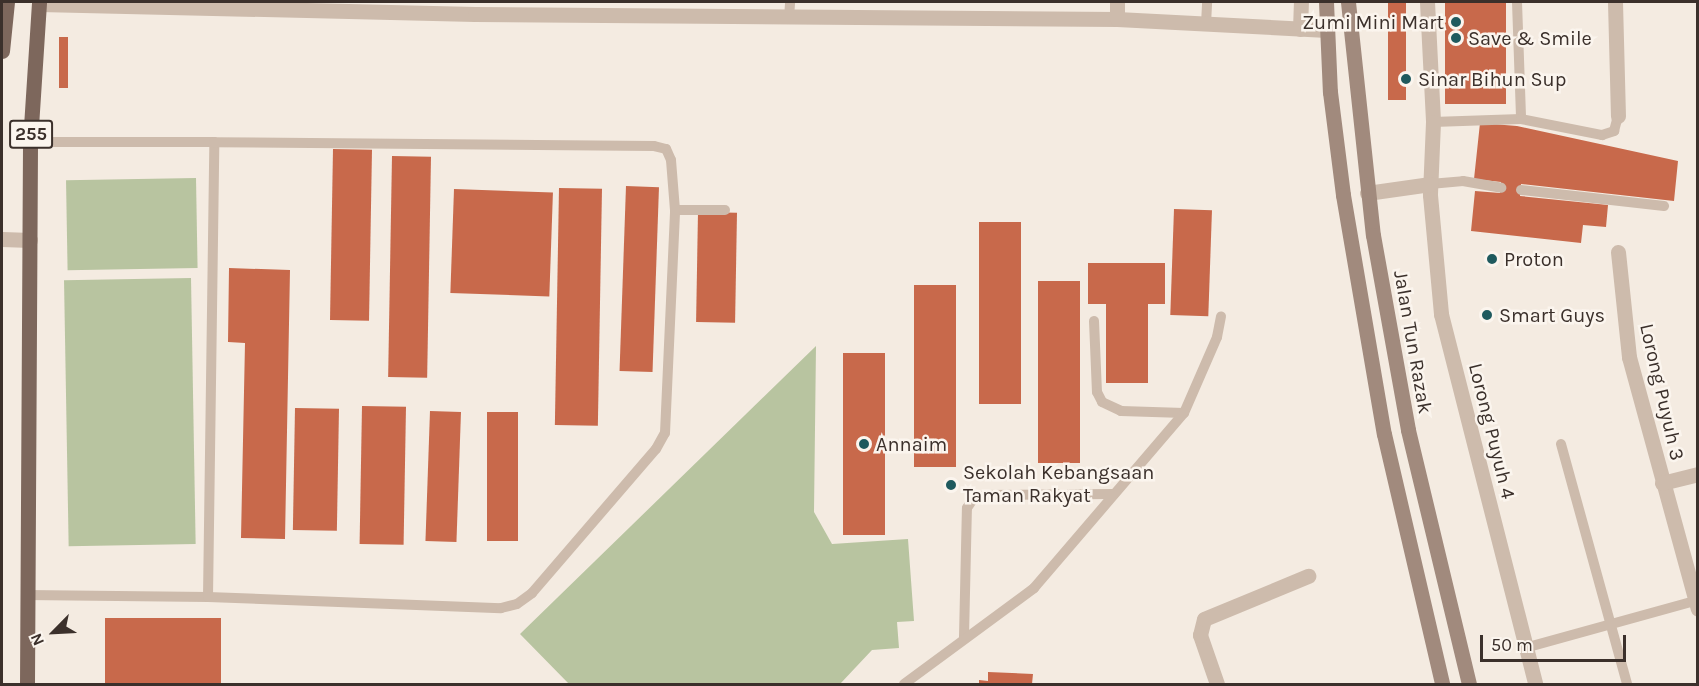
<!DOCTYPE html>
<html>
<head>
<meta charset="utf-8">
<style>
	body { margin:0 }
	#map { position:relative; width:1699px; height:686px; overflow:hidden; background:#f4ebe1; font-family:Karla,sans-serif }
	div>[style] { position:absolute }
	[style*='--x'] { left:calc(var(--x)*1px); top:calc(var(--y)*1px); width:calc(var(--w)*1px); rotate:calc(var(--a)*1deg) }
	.green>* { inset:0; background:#b8c4a0; transform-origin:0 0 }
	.building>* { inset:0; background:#c8694b; transform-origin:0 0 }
	.lane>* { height:10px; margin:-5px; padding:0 5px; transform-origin:5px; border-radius:5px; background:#cdbbac }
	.street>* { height:15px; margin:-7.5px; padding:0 7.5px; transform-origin:7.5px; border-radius:7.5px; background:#cdbbac }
	.secondary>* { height:15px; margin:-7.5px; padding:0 7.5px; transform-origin:7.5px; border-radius:7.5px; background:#a18a7d }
	.primary>* { height:15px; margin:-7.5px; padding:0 7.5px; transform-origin:7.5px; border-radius:7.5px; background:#7d675c }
	.dots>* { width:16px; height:16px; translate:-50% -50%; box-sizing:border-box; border:3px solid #fbf5ee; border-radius:50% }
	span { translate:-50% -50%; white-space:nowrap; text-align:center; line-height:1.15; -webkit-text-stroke:5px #fbf5ee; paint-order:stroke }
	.shield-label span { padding:2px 4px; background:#fbf5ee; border:2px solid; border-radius:4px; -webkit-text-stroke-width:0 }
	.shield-label { font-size:18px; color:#3b302b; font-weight:700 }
	.poi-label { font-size:20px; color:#3b302b }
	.right { translate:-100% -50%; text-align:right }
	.left { translate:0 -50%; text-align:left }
	.street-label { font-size:20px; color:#3b302b }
	.frame { position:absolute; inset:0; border:3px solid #3b302b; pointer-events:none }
	.north { position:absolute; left:24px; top:602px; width:60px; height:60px; -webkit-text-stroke:4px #fbf5ee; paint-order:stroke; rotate:246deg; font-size:16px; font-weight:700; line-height:24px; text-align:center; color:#3b302b }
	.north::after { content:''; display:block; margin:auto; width:21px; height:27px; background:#3b302b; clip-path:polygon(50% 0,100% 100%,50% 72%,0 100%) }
	.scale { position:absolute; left:1480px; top:635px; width:146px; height:27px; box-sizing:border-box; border:3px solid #3b302b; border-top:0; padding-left:8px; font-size:18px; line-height:21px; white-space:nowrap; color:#3b302b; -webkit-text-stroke:4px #fbf5ee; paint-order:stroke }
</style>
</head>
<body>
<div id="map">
	<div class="green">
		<i style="left:196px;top:178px;width:90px;height:130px;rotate:89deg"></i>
		<i style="left:191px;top:278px;width:266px;height:127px;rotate:89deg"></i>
		<i style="clip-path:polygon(816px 346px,814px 512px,832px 544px,908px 539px,914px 621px,897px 622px,899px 648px,872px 650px,840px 684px,569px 684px,520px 634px)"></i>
	</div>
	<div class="building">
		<i style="left:1388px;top:2px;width:18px;height:98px"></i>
		<i style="left:1445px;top:2px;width:61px;height:102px"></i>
		<i style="left:59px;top:37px;width:9px;height:51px"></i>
		<i style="clip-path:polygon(1480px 123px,1517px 126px,1678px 161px,1674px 201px,1521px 184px,1520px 196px,1608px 205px,1606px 227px,1583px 225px,1581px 243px,1471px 231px,1475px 191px,1500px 193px,1501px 188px,1501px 182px,1474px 179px)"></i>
		<i style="left:333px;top:149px;width:39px;height:171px;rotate:1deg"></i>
		<i style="left:392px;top:156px;width:39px;height:221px;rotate:1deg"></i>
		<i style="left:626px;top:186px;width:33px;height:185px;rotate:2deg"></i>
		<i style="left:559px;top:188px;width:43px;height:237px;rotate:1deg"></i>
		<i style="left:454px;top:189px;width:99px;height:104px;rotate:2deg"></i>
		<i style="left:1174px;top:209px;width:38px;height:106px;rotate:2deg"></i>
		<i style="left:698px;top:212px;width:39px;height:110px;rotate:1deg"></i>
		<i style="left:979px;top:222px;width:42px;height:182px"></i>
		<i style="clip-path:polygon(1088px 263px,1165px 263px,1165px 304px,1148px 304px,1148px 383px,1106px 383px,1106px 304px,1088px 304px)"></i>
		<i style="clip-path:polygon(229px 268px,290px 270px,285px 539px,241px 538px,245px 343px,228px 342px)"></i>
		<i style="left:1038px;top:281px;width:42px;height:182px"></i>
		<i style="left:914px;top:285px;width:42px;height:182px"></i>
		<i style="left:843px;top:353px;width:42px;height:182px"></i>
		<i style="left:362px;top:406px;width:44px;height:138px;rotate:1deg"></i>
		<i style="left:295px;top:408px;width:44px;height:122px;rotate:1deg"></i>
		<i style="left:430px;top:411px;width:31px;height:130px;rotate:2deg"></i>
		<i style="left:487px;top:412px;width:31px;height:129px"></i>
		<i style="left:221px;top:618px;width:66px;height:116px;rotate:90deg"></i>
		<i style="clip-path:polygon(988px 672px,1033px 674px,1032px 684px,979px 684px,979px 680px,988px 681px)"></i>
	</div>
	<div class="lane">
		<i style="--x:1517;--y:2;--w:117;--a:88"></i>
		<i style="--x:789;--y:18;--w:16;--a:-86"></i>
		<i style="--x:1206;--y:24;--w:22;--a:-87"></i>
		<i style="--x:1433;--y:122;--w:88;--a:-2"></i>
		<i style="--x:1521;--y:119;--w:83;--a:11.2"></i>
		<i style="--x:1602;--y:135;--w:13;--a:-18"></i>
		<i style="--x:1614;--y:131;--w:16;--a:-75"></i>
		<i style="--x:1430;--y:184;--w:33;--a:-5"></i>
		<i style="--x:1463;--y:181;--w:39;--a:10"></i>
		<i style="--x:1521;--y:190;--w:144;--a:6.4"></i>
		<i style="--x:675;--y:210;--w:50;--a:0"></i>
		<i style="--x:1094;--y:321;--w:71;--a:87.6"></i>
		<i style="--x:1097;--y:392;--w:11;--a:63"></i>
		<i style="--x:1102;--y:402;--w:21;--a:25"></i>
		<i style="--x:1121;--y:411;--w:63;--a:1.8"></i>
		<i style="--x:1561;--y:444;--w:249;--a:74.6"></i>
		<i style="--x:26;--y:595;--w:182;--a:0.6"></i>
		<i style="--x:208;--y:597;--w:455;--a:-89.2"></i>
		<i style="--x:214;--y:142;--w:184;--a:180"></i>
		<i style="--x:208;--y:597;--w:293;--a:2.2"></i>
		<i style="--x:501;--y:608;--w:16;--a:-14"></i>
		<i style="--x:517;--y:604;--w:19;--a:-36"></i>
		<i style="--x:532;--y:593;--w:190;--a:-49.3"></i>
		<i style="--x:656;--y:449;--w:18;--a:-61"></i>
		<i style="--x:665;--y:433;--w:223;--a:-87.4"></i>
		<i style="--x:675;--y:210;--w:50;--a:-94.6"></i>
		<i style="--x:671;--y:160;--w:12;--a:-114"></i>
		<i style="--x:666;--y:149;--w:12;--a:-166"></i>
		<i style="--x:654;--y:146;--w:440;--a:-179.5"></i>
		<i style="--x:964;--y:637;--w:129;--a:-88.7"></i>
		<i style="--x:967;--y:508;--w:11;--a:-56"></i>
		<i style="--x:973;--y:499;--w:13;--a:-18"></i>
		<i style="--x:985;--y:495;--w:129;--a:-0.4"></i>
		<i style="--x:1525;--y:648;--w:176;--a:-15.5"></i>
		<i style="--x:904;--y:684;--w:162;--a:-36.4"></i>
		<i style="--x:1034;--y:588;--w:230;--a:-49.4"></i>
		<i style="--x:1184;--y:413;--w:83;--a:-66.5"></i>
		<i style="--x:1217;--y:337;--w:21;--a:-79"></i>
	</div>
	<div class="street">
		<i style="--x:1427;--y:2;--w:120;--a:87.1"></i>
		<i style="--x:1433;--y:122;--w:73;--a:92.4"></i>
		<i style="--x:1430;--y:195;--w:120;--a:84.7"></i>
		<i style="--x:1441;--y:314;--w:382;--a:75.7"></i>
		<i style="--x:1615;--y:2;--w:114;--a:88.5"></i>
		<i style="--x:39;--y:4;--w:436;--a:1.3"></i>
		<i style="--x:475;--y:14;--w:642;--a:0.45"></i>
		<i style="--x:1117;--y:19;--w:210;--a:3"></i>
		<i style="--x:1117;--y:19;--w:17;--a:-90"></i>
		<i style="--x:1300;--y:29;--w:27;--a:-88"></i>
		<i style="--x:1367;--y:193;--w:64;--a:-8.1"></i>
		<i style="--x:2;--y:239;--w:28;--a:2"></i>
		<i style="--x:1618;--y:252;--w:106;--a:84"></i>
		<i style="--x:1629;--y:357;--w:261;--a:74.7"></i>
		<i style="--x:1662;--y:483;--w:37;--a:-14"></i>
		<i style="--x:1217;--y:684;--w:52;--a:-109.1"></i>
		<i style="--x:1200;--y:635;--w:16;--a:-76"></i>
		<i style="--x:1204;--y:619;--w:113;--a:-22.5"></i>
	</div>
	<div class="secondary">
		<i style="--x:1326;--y:2;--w:90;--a:87.5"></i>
		<i style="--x:1330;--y:92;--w:104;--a:82.8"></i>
		<i style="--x:1343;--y:195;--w:242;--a:80.3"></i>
		<i style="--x:1384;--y:434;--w:257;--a:76.9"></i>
		<i style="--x:1348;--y:2;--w:234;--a:83.9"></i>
		<i style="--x:1373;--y:235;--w:198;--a:79.8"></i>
		<i style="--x:1408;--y:430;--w:261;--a:76.5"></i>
	</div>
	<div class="primary">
		<i style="--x:2;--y:51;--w:49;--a:-84.2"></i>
		<i style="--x:27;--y:684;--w:542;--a:-89.68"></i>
		<i style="--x:30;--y:142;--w:140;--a:-86.3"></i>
	</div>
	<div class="dots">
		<i style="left:1456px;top:22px;background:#1f5a5e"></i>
		<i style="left:1456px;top:38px;background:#1f5a5e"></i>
		<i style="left:1406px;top:79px;background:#1f5a5e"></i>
		<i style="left:1492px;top:259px;background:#1f5a5e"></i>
		<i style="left:1487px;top:315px;background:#1f5a5e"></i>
		<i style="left:864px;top:444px;background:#1f5a5e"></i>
		<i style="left:951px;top:485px;background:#1f5a5e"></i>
	</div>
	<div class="shield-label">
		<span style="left:31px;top:134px">255</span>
	</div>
	<div class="poi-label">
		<span class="right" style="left:1444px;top:22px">Zumi Mini Mart</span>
		<span class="left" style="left:1468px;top:38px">Save &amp; Smile</span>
		<span class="left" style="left:1418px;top:79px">Sinar Bihun Sup</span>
		<span class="left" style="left:1504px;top:259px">Proton</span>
		<span class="left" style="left:1499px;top:315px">Smart Guys</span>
		<span class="left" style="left:876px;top:444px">Annaim</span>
		<span class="left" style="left:963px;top:484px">Sekolah Kebangsaan<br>Taman Rakyat</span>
	</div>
	<div class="street-label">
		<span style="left:1413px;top:342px;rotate:80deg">Jalan Tun Razak</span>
		<span style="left:1662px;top:392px;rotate:77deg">Lorong Puyuh 3</span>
		<span style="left:1492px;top:431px;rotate:76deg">Lorong Puyuh 4</span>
	</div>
	<div class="frame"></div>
	<div class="north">N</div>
	<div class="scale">50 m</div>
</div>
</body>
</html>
